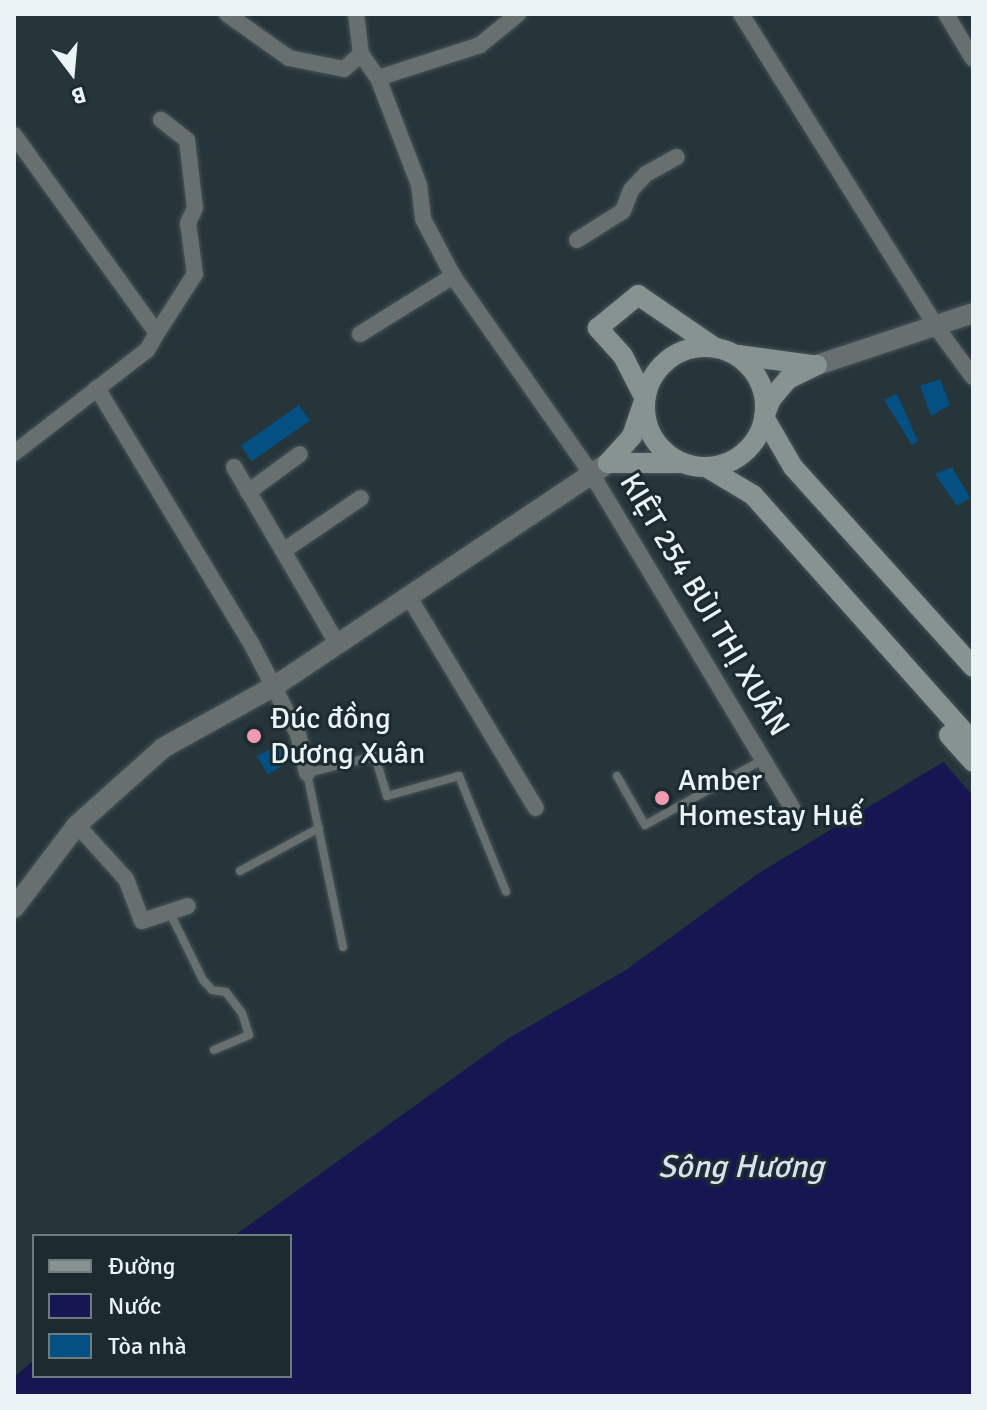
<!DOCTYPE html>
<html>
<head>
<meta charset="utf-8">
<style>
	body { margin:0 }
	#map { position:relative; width:987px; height:1410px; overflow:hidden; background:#26353a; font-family:Signika,sans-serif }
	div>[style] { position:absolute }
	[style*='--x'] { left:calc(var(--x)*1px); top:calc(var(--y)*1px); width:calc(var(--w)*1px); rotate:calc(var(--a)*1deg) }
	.water>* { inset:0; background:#161652 }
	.pier>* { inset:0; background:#26353a }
	.building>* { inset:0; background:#055082; transform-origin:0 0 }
	.roads { filter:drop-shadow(0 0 2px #455358) drop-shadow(0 0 2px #455358) }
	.service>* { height:8px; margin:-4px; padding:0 4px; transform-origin:4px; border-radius:4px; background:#68706f }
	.minor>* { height:16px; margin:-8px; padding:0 8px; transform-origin:8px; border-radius:8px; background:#68706f }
	.tertiary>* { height:20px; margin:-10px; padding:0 10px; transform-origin:10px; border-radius:10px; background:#68706f }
	.secondary>* { height:20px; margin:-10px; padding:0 10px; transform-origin:10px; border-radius:10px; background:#869391 }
	.secondary>.ring { margin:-10px; padding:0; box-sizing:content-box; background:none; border:20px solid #869391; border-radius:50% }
	.dots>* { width:22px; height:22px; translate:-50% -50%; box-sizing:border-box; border:4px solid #1c2b2f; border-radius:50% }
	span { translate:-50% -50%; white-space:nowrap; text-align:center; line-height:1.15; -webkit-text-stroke:6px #1c2b2f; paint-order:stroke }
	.street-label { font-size:30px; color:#eaf3f6 }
	.poi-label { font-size:30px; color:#eaf3f6 }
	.left { translate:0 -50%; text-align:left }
	.water-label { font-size:32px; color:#dadff2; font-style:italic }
	.frame { position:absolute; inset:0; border:16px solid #eaf3f6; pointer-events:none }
	.legend { position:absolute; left:32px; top:1234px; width:260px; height:144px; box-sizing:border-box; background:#1c2b2f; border:2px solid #6e7b7f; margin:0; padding:10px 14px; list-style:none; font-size:24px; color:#eaf3f6 }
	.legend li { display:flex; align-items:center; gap:16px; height:40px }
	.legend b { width:40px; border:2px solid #6e7b7f }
	.north { position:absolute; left:32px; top:32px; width:80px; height:80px; -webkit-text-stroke:6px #1c2b2f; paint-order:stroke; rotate:164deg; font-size:22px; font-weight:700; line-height:32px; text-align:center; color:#eaf3f6 }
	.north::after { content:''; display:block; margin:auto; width:28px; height:36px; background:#eaf3f6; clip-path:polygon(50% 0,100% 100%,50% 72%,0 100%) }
</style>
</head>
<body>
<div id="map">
	<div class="water">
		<i style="clip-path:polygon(973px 744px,973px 1396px,14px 1396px,14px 1377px,34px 1360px,34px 1376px,290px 1376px,290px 1236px,234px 1236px,509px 1038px,626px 970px,759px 873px)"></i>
	</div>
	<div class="pier">
		<i style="clip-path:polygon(973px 740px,973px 796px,941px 759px)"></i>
	</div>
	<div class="building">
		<i style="clip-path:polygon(940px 379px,950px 405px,931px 416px,920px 386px)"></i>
		<i style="clip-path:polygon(897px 394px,918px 441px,912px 445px,884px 400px)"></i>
		<i style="left:299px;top:405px;width:19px;height:71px;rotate:55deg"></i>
		<i style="clip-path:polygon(952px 467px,970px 498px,957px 506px,935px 474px)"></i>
		<i style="left:281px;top:742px;width:21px;height:28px;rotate:59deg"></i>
	</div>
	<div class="roads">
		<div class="service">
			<i style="--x:617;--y:776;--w:56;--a:60.3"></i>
			<i style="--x:645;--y:825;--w:136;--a:-29"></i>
			<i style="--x:240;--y:871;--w:90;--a:-28.6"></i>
			<i style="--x:170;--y:913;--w:75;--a:63.8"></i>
			<i style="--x:203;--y:980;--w:13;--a:48"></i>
			<i style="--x:212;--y:990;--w:14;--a:8"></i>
			<i style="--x:226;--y:992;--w:26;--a:53"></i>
			<i style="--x:242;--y:1013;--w:23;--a:72"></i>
			<i style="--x:249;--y:1035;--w:38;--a:157"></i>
			<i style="--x:343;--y:947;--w:178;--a:-101.7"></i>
			<i style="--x:307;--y:773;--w:70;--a:-14"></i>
			<i style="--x:375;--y:756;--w:42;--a:73.3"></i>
			<i style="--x:387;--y:796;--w:75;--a:-15.5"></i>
			<i style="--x:459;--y:776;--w:125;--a:67.9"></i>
		</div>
		<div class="minor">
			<i style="--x:227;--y:14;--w:76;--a:35.4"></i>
			<i style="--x:289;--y:58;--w:56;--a:11.3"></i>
			<i style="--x:344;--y:69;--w:23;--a:-41"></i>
			<i style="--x:356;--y:14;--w:40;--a:82.9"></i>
			<i style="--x:361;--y:54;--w:29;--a:55"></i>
			<i style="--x:378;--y:78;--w:115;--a:69"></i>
			<i style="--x:419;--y:185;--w:34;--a:83"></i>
			<i style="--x:423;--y:219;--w:64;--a:62.2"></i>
			<i style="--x:453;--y:276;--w:241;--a:55"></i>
			<i style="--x:591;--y:473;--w:391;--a:59"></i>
			<i style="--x:741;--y:14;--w:370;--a:58"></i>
			<i style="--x:937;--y:328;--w:61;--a:53.7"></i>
			<i style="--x:946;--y:14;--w:52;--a:59"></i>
			<i style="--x:378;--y:78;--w:107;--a:-17.9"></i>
			<i style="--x:480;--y:45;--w:49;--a:-39.2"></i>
			<i style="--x:14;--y:135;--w:244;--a:54.2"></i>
			<i style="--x:157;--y:333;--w:20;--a:120"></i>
			<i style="--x:147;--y:350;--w:168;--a:142.2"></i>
			<i style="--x:577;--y:240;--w:54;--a:-32.2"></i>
			<i style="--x:623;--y:211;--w:22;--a:-69"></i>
			<i style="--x:631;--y:190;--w:22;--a:-47"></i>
			<i style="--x:646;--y:174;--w:35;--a:-29"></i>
			<i style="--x:157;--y:333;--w:70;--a:-57.2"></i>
			<i style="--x:195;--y:274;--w:51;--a:-97.8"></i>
			<i style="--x:188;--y:223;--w:17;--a:-65"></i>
			<i style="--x:195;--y:208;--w:68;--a:-96.7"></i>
			<i style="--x:187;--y:140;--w:33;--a:-142"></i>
			<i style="--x:360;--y:334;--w:110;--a:-31.9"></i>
			<i style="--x:97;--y:388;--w:298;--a:58.9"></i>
			<i style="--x:251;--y:643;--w:102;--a:62.7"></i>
			<i style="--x:298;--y:734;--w:40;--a:77"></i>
			<i style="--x:234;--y:467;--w:204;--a:59.7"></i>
			<i style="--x:248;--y:492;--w:64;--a:-36.2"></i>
			<i style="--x:283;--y:551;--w:94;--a:-34.2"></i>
			<i style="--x:409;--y:597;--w:246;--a:59"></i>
			<i style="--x:77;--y:825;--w:73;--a:47.8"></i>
			<i style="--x:126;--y:879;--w:45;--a:69.1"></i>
			<i style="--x:142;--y:921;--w:48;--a:-18.1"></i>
		</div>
		<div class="tertiary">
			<i style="--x:817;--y:365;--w:164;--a:-18.4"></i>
			<i style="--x:14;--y:908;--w:104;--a:-52.8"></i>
			<i style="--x:77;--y:825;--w:115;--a:-41.8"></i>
			<i style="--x:163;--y:748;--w:128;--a:-29"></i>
			<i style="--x:275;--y:686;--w:401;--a:-33.8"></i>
		</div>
		<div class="secondary">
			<i class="ring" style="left:645px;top:347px;width:100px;height:100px"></i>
			<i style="--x:738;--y:355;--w:76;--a:7.6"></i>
			<i style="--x:817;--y:365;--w:32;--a:154"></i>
			<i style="--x:788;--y:379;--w:26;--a:130"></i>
			<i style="--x:771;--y:399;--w:19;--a:111"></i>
			<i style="--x:764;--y:417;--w:58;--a:59.9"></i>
			<i style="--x:793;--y:467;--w:269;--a:48"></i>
			<i style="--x:608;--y:463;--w:36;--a:-48"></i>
			<i style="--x:632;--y:436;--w:39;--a:-71"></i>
			<i style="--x:645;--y:399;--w:48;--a:-117.1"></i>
			<i style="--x:623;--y:356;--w:38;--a:-132"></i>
			<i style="--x:598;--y:328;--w:52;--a:-39.5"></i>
			<i style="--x:638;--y:295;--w:92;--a:34.4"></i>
			<i style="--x:608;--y:463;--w:71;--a:0"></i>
			<i style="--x:706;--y:467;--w:55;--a:30.8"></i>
			<i style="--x:753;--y:495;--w:331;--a:48.3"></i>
			<i style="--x:949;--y:735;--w:36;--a:48"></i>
		</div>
	</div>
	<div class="dots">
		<i style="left:254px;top:736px;background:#f19ab1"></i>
		<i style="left:662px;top:798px;background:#f19ab1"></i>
	</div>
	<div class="street-label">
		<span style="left:704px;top:605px;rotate:59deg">KIỆT 254 BÙI THỊ XUÂN</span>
	</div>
	<div class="poi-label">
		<span class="left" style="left:270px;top:736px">Đúc đồng<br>Dương Xuân</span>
		<span class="left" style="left:678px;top:798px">Amber<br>Homestay Huế</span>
	</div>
	<div class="water-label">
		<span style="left:741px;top:1167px">Sông Hương</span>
	</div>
	<div class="frame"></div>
	<ul class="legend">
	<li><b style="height:10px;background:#869391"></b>Đường</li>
	<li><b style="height:22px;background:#161652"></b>Nước</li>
	<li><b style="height:22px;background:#055082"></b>Tòa nhà</li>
	</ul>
	<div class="north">B</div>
</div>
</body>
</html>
